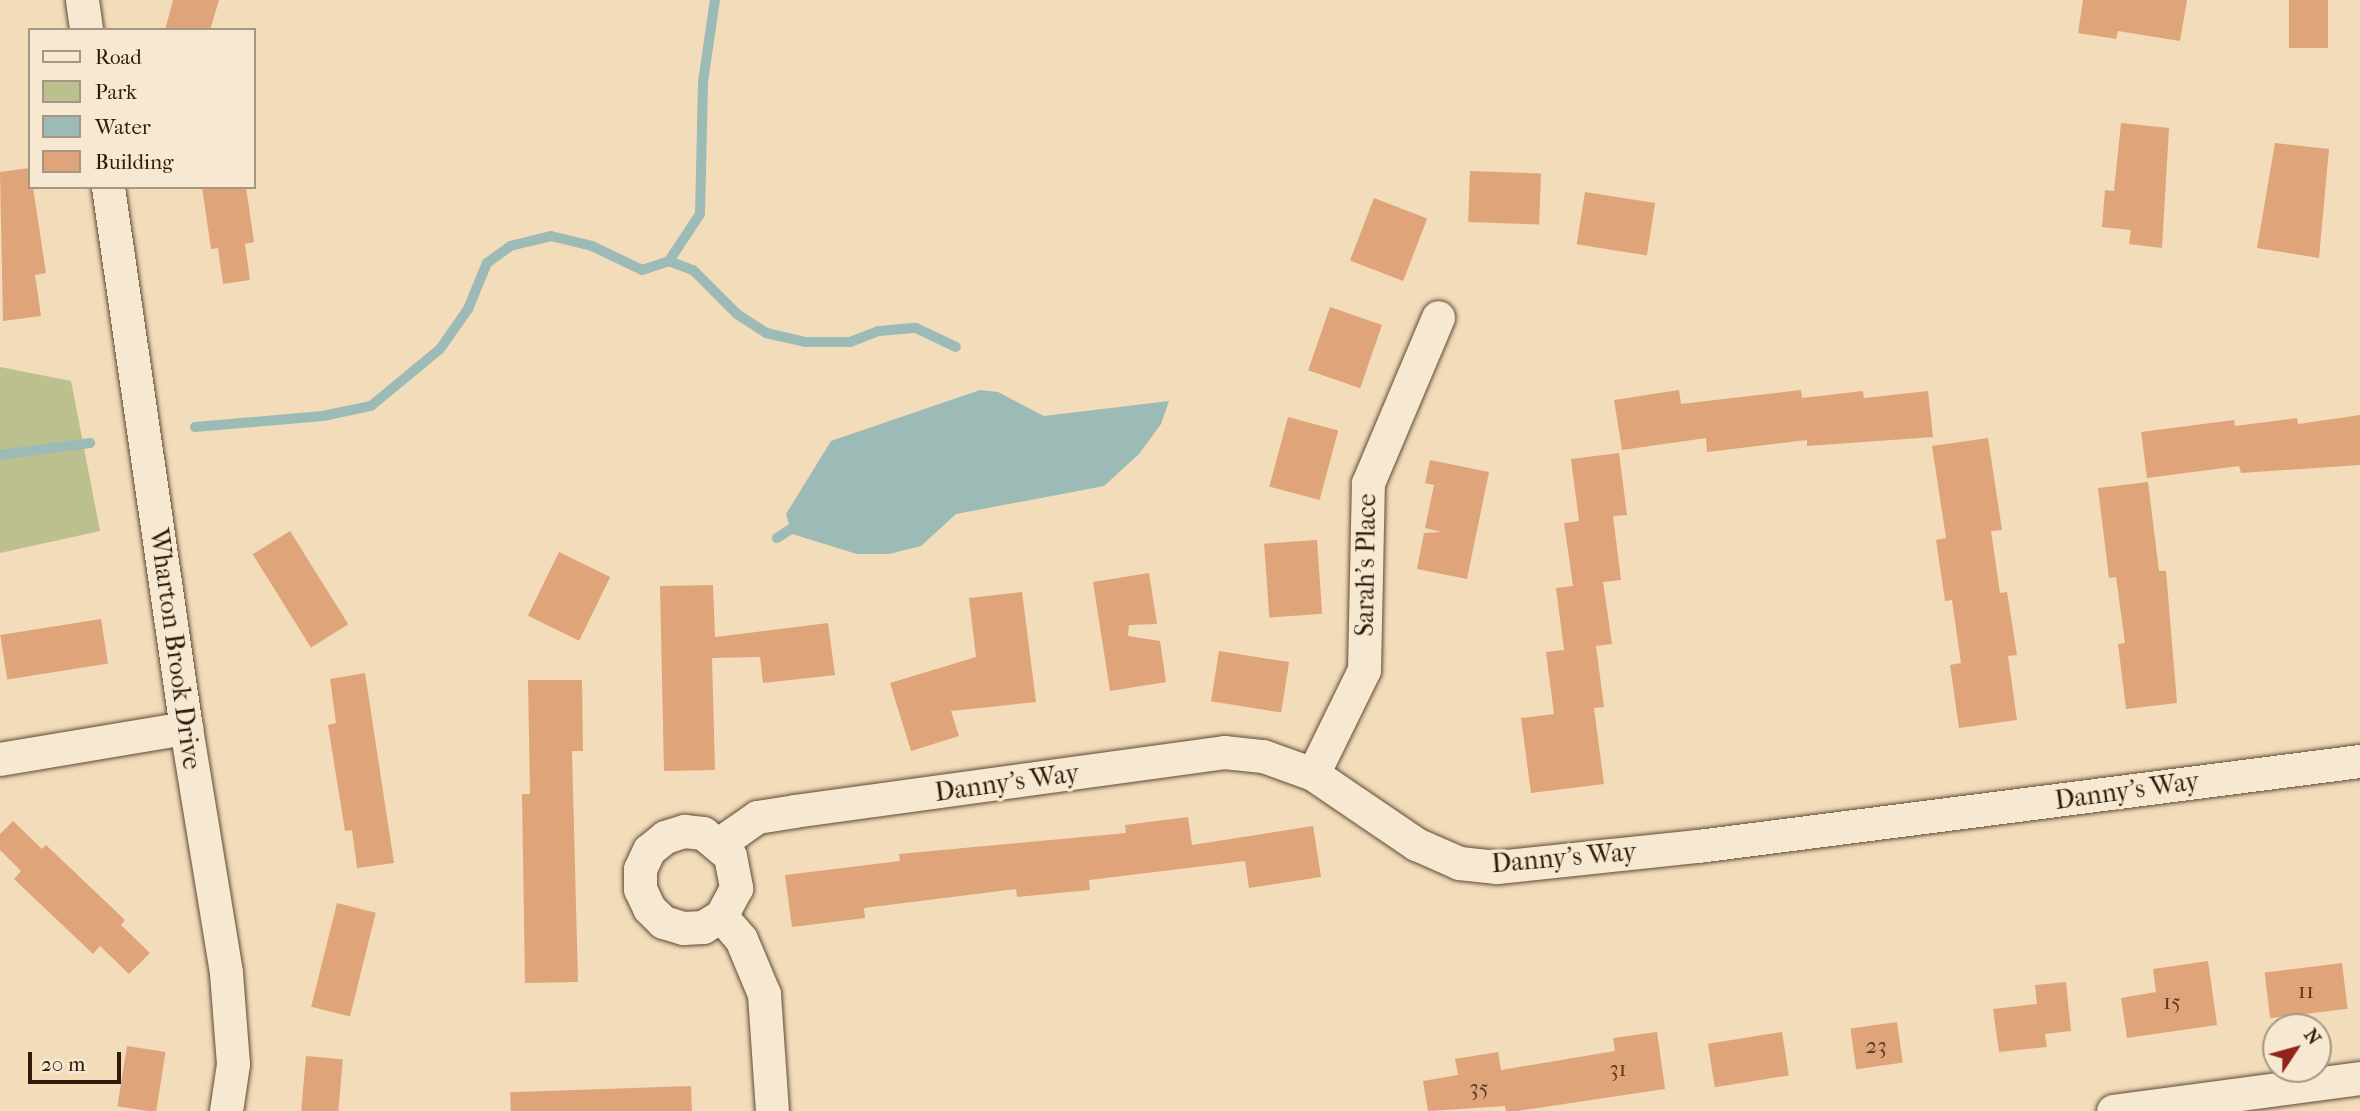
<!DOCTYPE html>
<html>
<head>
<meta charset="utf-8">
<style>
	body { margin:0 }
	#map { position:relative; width:2360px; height:1111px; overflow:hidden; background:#f2dcb9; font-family:"IM FELL French Canon",serif }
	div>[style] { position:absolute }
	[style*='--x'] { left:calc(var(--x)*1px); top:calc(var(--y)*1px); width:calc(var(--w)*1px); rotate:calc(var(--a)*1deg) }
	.green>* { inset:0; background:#bcc08e }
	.water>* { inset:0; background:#9cbab6 }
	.stream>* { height:10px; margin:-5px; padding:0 5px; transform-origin:5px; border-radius:5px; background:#9cbab6 }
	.building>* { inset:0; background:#dfa47a; transform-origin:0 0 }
	.roads { filter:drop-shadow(0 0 2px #604a36) drop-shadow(0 0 2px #604a36) }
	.minor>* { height:33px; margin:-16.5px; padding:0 16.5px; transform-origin:16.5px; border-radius:16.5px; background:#f7e8d2 }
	span { translate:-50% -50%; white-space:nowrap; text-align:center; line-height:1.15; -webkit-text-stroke:7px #f7e8d2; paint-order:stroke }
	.number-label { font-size:23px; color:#5b3c27 }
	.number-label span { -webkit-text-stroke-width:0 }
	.street-label { font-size:26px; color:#2f1a0b }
	.legend { position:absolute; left:28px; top:28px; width:228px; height:161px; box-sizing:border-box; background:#f7e8d2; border:2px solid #a79682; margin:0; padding:9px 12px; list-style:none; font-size:21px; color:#2f1a0b }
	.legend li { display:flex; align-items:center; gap:14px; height:35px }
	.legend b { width:35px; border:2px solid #a79682 }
	.north { position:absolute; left:2262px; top:1013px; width:70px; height:70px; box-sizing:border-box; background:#f7e8d2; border:2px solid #a79682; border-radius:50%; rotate:54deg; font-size:19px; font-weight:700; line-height:28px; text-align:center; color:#2f1a0b }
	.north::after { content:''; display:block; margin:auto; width:24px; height:32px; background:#8f2418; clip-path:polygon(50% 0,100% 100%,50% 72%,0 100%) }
	.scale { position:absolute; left:28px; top:1052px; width:93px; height:32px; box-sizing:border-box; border:4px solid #2f1a0b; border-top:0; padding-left:9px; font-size:21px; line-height:24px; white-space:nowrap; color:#2f1a0b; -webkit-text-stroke:5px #f7e8d2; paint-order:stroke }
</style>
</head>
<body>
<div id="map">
	<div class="green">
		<i style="clip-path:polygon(0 367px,71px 381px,100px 531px,0 553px)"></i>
	</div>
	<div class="water">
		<i style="clip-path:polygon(980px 390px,998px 392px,1044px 416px,1169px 401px,1161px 424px,1139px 454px,1104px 486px,956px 514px,921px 546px,889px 554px,857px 554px,792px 534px,786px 514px,831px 441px)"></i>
	</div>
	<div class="stream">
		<i style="--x:669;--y:261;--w:26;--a:21"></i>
		<i style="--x:693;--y:270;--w:62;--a:45"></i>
		<i style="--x:737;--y:314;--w:35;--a:33"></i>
		<i style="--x:766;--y:333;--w:41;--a:12.7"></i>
		<i style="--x:806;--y:342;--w:44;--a:0"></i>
		<i style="--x:850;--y:342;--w:31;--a:-21"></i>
		<i style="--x:879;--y:331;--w:37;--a:-5"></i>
		<i style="--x:916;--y:328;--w:44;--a:25.4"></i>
		<i style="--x:195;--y:427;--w:128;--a:-4.9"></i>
		<i style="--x:323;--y:416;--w:49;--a:-11.8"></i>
		<i style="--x:371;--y:406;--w:89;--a:-39.6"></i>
		<i style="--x:440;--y:349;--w:49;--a:-55"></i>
		<i style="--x:468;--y:309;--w:50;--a:-67.6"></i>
		<i style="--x:487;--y:263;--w:29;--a:-36"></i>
		<i style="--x:510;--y:246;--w:42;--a:-13.7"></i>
		<i style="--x:551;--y:236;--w:42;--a:13.7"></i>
		<i style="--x:592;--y:246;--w:55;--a:25.6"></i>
		<i style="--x:642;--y:270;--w:28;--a:-18"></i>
		<i style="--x:669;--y:261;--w:56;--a:-56.6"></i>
		<i style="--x:700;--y:214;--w:132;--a:-88.7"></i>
		<i style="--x:703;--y:82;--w:83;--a:-81.7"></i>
		<i style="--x:0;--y:455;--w:91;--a:-7.6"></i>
		<i style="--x:777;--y:538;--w:27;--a:-33"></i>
	</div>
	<div class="building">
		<i style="clip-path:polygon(173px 0,219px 0,210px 30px,165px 30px)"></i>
		<i style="clip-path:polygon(2083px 0,2187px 0,2180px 41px,2118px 31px,2116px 39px,2078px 33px)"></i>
		<i style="left:2289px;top:0;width:39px;height:48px"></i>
		<i style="clip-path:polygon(2121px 123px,2169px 128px,2162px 248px,2129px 244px,2131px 230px,2102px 227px,2105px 190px,2114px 191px)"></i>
		<i style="clip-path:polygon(2275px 143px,2329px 149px,2319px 258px,2257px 248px)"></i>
		<i style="clip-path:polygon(30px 168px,46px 273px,35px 275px,41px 316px,3px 321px,0 172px)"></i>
		<i style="left:1470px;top:171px;width:71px;height:51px;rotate:2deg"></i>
		<i style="clip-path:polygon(202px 187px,246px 187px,254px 242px,245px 244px,250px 280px,223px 284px,218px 248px,211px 249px)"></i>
		<i style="left:1585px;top:192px;width:71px;height:53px;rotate:9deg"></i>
		<i style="left:1374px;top:198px;width:57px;height:67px;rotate:21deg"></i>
		<i style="left:1330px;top:307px;width:55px;height:67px;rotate:19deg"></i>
		<i style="clip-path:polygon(1679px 390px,1681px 404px,1801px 390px,1802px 398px,1863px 391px,1864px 398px,1928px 391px,1933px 437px,1807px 446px,1807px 440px,1707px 452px,1706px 438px,1622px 450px,1614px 400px)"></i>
		<i style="clip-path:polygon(2360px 415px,2360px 465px,2241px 473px,2239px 466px,2147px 478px,2141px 432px,2234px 420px,2235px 426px,2297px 418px,2298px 424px)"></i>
		<i style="left:1288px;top:417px;width:52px;height:72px;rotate:15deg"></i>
		<i style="clip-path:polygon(1988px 438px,2002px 530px,1991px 531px,2000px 593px,2007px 592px,2017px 655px,2008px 656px,2017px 720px,1959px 728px,1950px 665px,1961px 663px,1952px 600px,1945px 601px,1936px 540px,1946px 538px,1932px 446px)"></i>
		<i style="clip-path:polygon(1619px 453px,1627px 515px,1613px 516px,1621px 580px,1603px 582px,1612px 644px,1596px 646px,1604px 707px,1594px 708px,1604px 784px,1531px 793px,1521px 718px,1554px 714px,1546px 652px,1564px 650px,1556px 588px,1573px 586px,1564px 523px,1579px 521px,1571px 459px)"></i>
		<i style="clip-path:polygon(1430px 460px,1489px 472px,1467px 579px,1417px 569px,1424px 533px,1441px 532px,1425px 528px,1434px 485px,1425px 483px)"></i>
		<i style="clip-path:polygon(2148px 482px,2159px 571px,2166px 571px,2177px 703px,2126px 709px,2118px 644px,2125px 643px,2116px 577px,2109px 578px,2098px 488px)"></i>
		<i style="left:290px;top:531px;width:110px;height:44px;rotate:58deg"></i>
		<i style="left:1317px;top:540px;width:74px;height:53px;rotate:86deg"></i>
		<i style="left:559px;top:552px;width:57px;height:71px;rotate:26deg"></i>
		<i style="clip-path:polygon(1149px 573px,1157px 624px,1129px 625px,1128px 636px,1160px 641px,1166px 682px,1110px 691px,1093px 582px)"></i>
		<i style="clip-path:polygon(713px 585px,715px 637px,828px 623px,835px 675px,763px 683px,760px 657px,712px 658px,715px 770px,664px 771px,660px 586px)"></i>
		<i style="clip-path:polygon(1022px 592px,1036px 702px,951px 711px,959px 736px,911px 751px,890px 683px,976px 657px,969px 598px)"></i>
		<i style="left:101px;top:619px;width:45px;height:102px;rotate:81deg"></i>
		<i style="left:1219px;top:651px;width:71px;height:51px;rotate:9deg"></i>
		<i style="clip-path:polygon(365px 673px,394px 863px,357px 868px,352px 830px,345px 831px,328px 725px,336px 723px,330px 679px)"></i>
		<i style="clip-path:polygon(528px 680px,582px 680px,583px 751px,572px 751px,578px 982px,525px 983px,522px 794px,530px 794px)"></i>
		<i style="clip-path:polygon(1188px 817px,1192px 845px,1313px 826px,1321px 877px,1249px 888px,1245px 861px,1089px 880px,1090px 890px,1017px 897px,1016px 889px,864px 908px,865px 918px,792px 927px,785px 875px,900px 861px,899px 854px,1126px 833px,1125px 825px)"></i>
		<i style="clip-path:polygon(13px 821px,42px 849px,46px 845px,125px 920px,121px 925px,150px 953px,129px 974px,100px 946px,93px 954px,14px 879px,21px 871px,0 850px,0 834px)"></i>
		<i style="left:337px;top:903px;width:40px;height:107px;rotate:14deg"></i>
		<i style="clip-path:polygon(2208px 961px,2217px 1025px,2127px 1038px,2121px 998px,2156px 992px,2153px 969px)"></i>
		<i style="left:2342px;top:963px;width:46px;height:78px;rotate:83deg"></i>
		<i style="clip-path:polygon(2066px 982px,2071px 1031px,2045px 1034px,2047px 1047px,1999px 1052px,1993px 1009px,2037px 1004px,2035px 985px)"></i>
		<i style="left:1897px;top:1022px;width:41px;height:47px;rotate:82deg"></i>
		<i style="clip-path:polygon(1657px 1032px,1665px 1089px,1517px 1111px,1506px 1111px,1505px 1106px,1428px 1111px,1423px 1081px,1458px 1075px,1455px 1059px,1498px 1052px,1501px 1070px,1615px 1051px,1613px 1038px)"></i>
		<i style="left:1782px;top:1032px;width:44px;height:75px;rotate:81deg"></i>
		<i style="left:127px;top:1046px;width:39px;height:61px;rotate:9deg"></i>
		<i style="left:306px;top:1056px;width:37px;height:55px;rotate:5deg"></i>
		<i style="left:691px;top:1086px;width:25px;height:181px;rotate:88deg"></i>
	</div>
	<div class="roads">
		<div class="minor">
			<i style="--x:82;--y:0;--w:30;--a:82"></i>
			<i style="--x:108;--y:187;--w:547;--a:81.8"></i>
			<i style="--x:186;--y:728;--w:248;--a:80.7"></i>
			<i style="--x:226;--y:973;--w:91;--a:85.6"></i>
			<i style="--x:233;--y:1064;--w:48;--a:98.5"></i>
			<i style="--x:0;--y:759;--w:189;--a:-9.5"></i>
			<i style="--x:1313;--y:774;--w:116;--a:-63.9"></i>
			<i style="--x:1364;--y:670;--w:187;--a:-88.8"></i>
			<i style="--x:1368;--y:483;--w:180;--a:-67.1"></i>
			<i style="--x:720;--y:843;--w:45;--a:-35.1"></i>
			<i style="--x:757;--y:817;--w:37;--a:-9"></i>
			<i style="--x:794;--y:811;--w:434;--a:-7.8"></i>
			<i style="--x:1224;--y:752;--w:39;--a:6"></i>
			<i style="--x:1263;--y:756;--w:53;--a:19.8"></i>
			<i style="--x:1313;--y:774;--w:125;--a:34.2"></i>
			<i style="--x:1416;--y:844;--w:47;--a:23.8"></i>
			<i style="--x:1459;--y:863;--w:38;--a:6"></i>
			<i style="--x:1497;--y:867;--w:202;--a:-6"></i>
			<i style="--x:1698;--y:846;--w:667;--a:-7.32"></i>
			<i style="--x:721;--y:916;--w:21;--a:149"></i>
			<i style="--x:703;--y:927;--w:20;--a:177"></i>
			<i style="--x:683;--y:928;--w:21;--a:-163"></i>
			<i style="--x:663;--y:922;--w:20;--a:-135"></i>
			<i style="--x:649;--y:908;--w:21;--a:-115"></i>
			<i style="--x:640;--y:889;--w:20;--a:-90"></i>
			<i style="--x:640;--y:869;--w:21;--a:-65"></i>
			<i style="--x:649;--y:850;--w:21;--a:-39"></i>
			<i style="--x:665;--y:837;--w:20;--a:-18"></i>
			<i style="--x:684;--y:831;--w:19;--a:6"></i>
			<i style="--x:703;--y:833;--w:35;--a:40"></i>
			<i style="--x:730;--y:856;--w:33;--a:79"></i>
			<i style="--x:736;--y:888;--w:32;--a:118"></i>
			<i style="--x:721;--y:916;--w:30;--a:49"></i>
			<i style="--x:741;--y:939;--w:60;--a:67.3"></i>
			<i style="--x:764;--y:994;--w:117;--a:86.1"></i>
			<i style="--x:2113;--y:1111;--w:249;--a:-7.6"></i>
		</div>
	</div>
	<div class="number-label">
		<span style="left:2306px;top:991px">11</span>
		<span style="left:2172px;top:1002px">15</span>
		<span style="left:1876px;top:1046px">23</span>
		<span style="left:1618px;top:1069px">31</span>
		<span style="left:1479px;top:1088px">35</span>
	</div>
	<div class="street-label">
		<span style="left:1366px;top:565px;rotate:-89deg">Sarah's Place</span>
		<span style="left:175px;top:649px;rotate:82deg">Wharton Brook Drive</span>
		<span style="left:1007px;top:783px;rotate:-8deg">Danny's Way</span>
		<span style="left:2127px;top:791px;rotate:-8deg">Danny's Way</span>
		<span style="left:1564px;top:858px;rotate:-5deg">Danny's Way</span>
	</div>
	<ul class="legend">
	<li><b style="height:9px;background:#f7e8d2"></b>Road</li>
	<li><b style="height:19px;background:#bcc08e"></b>Park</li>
	<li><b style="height:19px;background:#9cbab6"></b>Water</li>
	<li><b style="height:19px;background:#dfa47a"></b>Building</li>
	</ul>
	<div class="north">N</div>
	<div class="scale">20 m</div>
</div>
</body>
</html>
